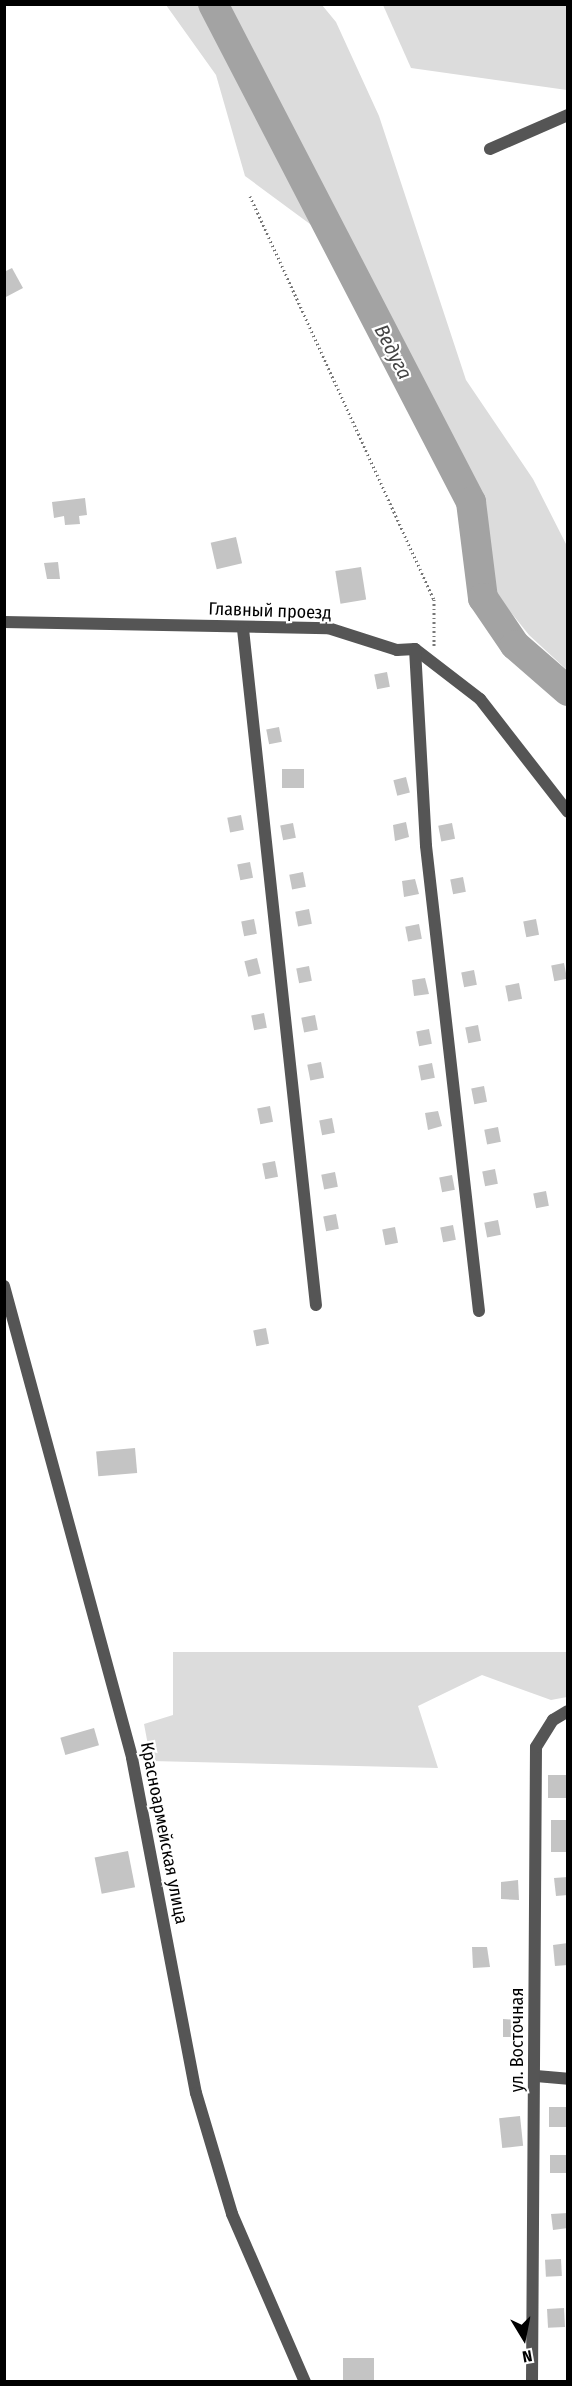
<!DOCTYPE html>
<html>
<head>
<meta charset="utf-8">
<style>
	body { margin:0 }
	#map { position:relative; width:572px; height:2386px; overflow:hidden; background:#fff; font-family:"Fira Sans Condensed",sans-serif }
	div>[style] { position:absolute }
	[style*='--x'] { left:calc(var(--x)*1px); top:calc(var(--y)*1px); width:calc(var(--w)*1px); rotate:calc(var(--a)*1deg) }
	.green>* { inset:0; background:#dcdcdc }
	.river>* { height:30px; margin:-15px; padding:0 15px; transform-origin:15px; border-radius:15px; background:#a3a3a3 }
	.building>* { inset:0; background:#c4c4c4; transform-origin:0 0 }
	.path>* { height:3px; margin-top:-1.5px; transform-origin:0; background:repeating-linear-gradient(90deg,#777 0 1.5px,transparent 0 4.5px) }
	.street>* { height:12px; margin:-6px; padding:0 6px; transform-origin:6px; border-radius:6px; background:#555 }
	span { translate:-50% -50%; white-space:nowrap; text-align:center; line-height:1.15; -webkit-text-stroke:4.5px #fff; paint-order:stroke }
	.street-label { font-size:18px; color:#000 }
	.water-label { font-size:20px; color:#444; font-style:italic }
	.frame { position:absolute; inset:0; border:6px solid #000; pointer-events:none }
	.north { position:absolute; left:494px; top:2308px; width:60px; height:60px; -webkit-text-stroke:4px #fff; paint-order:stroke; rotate:170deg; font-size:16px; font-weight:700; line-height:24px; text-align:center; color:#000 }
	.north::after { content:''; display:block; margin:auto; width:21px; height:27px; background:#000; clip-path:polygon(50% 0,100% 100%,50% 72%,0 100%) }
</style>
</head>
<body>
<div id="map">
	<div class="green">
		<i style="clip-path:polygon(166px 5px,322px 5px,336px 22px,379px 116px,466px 380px,533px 479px,567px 546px,567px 670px,529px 635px,497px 595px,482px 509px,352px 255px,245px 176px,216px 75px)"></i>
		<i style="clip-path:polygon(383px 5px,567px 5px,567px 90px,411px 68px)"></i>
		<i style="clip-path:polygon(173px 1652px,567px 1652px,567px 1697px,551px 1700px,482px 1675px,418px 1706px,438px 1768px,151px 1761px,144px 1724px,173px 1715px)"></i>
	</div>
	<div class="river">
		<i style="--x:213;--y:4;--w:561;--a:62.61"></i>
		<i style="--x:471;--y:502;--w:97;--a:82.9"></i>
		<i style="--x:483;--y:598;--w:57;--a:55.8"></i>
		<i style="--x:515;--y:645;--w:70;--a:41"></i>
	</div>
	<div class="building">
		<i style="clip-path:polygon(12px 268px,23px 288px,4px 298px,4px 272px)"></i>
		<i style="clip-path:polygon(85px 498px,87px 515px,79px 516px,80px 524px,65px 525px,64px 516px,54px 518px,52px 502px)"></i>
		<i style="left:236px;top:537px;width:27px;height:26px;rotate:77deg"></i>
		<i style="clip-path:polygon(58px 562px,60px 579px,47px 579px,44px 563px)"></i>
		<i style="left:361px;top:567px;width:33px;height:26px;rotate:81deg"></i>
		<i style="left:387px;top:672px;width:15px;height:13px;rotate:79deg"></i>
		<i style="left:279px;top:727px;width:15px;height:13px;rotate:79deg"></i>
		<i style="left:304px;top:769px;width:19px;height:22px;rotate:90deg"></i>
		<i style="left:406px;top:777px;width:16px;height:13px;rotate:76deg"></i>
		<i style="left:241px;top:815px;width:15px;height:14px;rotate:79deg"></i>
		<i style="clip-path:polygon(406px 822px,409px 837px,395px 841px,393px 825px)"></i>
		<i style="left:293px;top:823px;width:15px;height:13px;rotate:79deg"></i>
		<i style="left:452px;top:823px;width:16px;height:14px;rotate:79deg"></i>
		<i style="left:250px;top:862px;width:16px;height:13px;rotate:79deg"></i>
		<i style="left:303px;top:872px;width:15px;height:14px;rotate:79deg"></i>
		<i style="left:463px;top:877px;width:15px;height:13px;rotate:79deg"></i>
		<i style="clip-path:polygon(415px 879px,419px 894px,404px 897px,402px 881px)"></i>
		<i style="left:309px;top:909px;width:15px;height:14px;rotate:79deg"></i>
		<i style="left:254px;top:919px;width:15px;height:13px;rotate:79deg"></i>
		<i style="left:536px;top:919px;width:16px;height:13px;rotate:79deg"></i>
		<i style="left:419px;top:924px;width:15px;height:14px;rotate:79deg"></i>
		<i style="left:257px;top:958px;width:16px;height:13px;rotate:76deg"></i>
		<i style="left:564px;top:963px;width:16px;height:13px;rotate:79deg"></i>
		<i style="left:309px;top:966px;width:15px;height:13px;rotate:79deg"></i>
		<i style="left:474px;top:970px;width:15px;height:13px;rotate:79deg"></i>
		<i style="clip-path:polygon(425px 978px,429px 994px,414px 996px,412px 980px)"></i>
		<i style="left:519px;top:983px;width:16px;height:14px;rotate:79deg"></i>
		<i style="left:264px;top:1013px;width:15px;height:13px;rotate:79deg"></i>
		<i style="left:315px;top:1015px;width:15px;height:14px;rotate:79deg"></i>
		<i style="left:478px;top:1025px;width:16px;height:13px;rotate:79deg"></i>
		<i style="left:429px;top:1029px;width:15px;height:13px;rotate:79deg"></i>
		<i style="left:321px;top:1062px;width:16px;height:14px;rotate:79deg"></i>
		<i style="left:432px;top:1063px;width:15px;height:14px;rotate:79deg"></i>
		<i style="left:484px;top:1086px;width:16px;height:13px;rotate:79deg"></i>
		<i style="left:270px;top:1106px;width:16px;height:13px;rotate:79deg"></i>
		<i style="clip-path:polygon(438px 1111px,442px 1126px,428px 1130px,425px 1113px)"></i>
		<i style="left:332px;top:1118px;width:15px;height:13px;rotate:79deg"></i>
		<i style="left:498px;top:1127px;width:15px;height:14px;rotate:79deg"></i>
		<i style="left:275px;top:1161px;width:16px;height:13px;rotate:79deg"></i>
		<i style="left:495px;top:1169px;width:15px;height:13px;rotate:79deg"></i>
		<i style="left:335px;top:1172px;width:15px;height:14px;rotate:79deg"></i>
		<i style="left:452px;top:1175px;width:15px;height:13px;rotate:79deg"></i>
		<i style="left:546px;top:1191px;width:15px;height:13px;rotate:79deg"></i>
		<i style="left:336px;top:1214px;width:15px;height:13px;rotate:79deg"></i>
		<i style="left:498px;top:1220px;width:15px;height:14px;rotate:79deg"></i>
		<i style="left:453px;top:1225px;width:15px;height:13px;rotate:79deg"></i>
		<i style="left:395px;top:1227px;width:16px;height:13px;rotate:79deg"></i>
		<i style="left:266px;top:1328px;width:16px;height:13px;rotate:79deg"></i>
		<i style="left:135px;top:1448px;width:25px;height:39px;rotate:85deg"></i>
		<i style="left:94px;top:1728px;width:18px;height:35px;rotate:74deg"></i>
		<i style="left:548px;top:1775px;width:18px;height:23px"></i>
		<i style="left:568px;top:1820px;width:32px;height:17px;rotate:90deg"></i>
		<i style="left:128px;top:1851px;width:37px;height:34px;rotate:79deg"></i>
		<i style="clip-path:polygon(568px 1877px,568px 1895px,556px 1896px,554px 1878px)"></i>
		<i style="clip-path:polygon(518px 1880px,519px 1900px,501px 1899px,501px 1882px)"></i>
		<i style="clip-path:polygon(568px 1943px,568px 1965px,555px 1966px,553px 1945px)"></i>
		<i style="clip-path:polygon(472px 1947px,487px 1947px,490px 1967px,473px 1968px)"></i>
		<i style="clip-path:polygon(503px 2019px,517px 2020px,519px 2037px,503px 2037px)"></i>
		<i style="left:549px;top:2107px;width:19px;height:20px"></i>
		<i style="left:520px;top:2116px;width:30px;height:21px;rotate:84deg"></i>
		<i style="left:550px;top:2155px;width:18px;height:18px"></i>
		<i style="clip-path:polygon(568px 2213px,568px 2228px,553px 2230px,551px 2214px)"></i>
		<i style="left:561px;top:2259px;width:17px;height:16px;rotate:87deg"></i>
		<i style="left:564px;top:2308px;width:19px;height:17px;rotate:87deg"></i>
		<i style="left:343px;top:2358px;width:31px;height:24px"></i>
	</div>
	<div class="path">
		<i style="--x:250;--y:196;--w:443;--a:65.5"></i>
		<i style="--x:434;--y:599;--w:48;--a:90"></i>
	</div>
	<div class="street">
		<i style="--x:490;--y:149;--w:85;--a:-23.6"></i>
		<i style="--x:4;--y:622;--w:324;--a:1.1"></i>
		<i style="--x:328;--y:628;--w:72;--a:17.7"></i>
		<i style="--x:397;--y:650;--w:18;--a:-3"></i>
		<i style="--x:415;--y:649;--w:82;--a:37.6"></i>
		<i style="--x:480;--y:699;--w:143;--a:52.1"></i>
		<i style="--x:243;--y:629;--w:680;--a:83.84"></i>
		<i style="--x:415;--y:649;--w:197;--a:86.8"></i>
		<i style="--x:426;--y:846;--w:468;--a:83.5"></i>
		<i style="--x:4;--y:1286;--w:489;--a:74.8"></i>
		<i style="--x:132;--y:1758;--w:341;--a:79.2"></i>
		<i style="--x:196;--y:2093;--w:126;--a:73.4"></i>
		<i style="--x:232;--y:2214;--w:183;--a:66.5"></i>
		<i style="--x:536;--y:2076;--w:32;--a:5"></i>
		<i style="--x:532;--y:2382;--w:635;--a:-89.64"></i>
		<i style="--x:536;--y:1747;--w:32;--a:-58"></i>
		<i style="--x:553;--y:1720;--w:17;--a:-31"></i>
	</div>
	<div class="street-label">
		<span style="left:270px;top:611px;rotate:2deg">Главный проезд</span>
		<span style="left:164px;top:1833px;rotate:79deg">Красноармейская улица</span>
		<span style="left:517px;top:2040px;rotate:-90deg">ул. Восточная</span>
	</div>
	<div class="water-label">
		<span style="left:393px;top:352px;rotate:63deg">Ведуга</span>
	</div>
	<div class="frame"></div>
	<div class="north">N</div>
</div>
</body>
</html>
